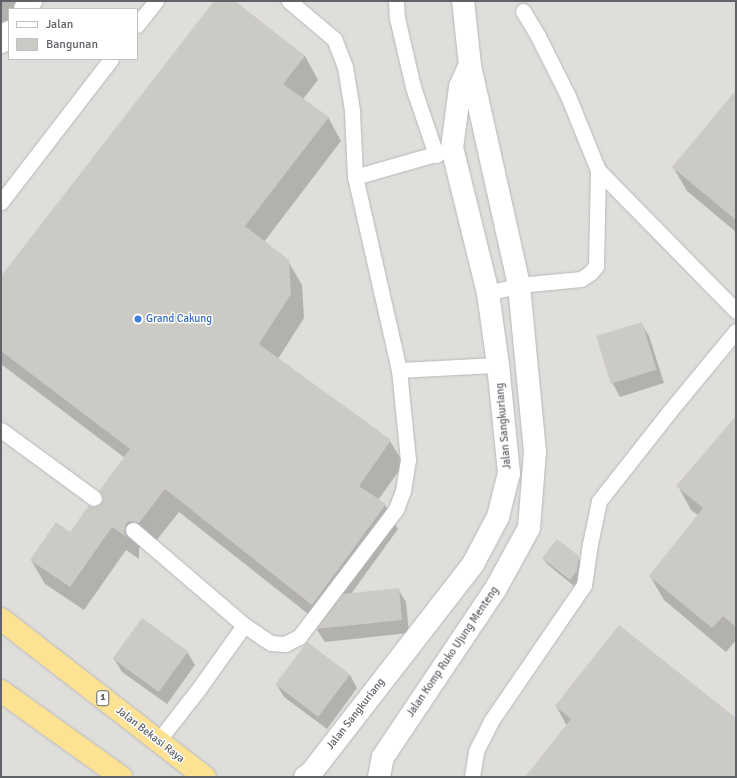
<!DOCTYPE html>
<html>
<head>
<meta charset="utf-8">
<style>
	body { margin:0 }
	#map { position:relative; width:737px; height:778px; overflow:hidden; background:#f1efe8; font-family:Signika,sans-serif }
	div>[style] { position:absolute }
	[style*='--x'] { left:calc(var(--x)*1px); top:calc(var(--y)*1px); width:calc(var(--w)*1px); rotate:calc(var(--a)*1deg) }
	.industrial>* { inset:0; background:#e0deda }
	.shadow>* { inset:0; background:#0003 }
	.building>* { inset:0; background:#cccac5; transform-origin:0 0 }
	.roads { filter:drop-shadow(0 0 1px #b5b8bc) drop-shadow(0 0 1px #b5b8bc) }
	.lane>* { height:15px; margin:-7.5px; padding:0 7.5px; transform-origin:7.5px; border-radius:7.5px; background:#fff }
	.street>* { height:22px; margin:-11px; padding:0 11px; transform-origin:11px; border-radius:11px; background:#fff }
	.secondary>* { height:22px; margin:-11px; padding:0 11px; transform-origin:11px; border-radius:11px; background:#fff }
	.highway>* { height:22px; margin:-11px; padding:0 11px; transform-origin:11px; border-radius:11px; background:#fde293 }
	.dots>* { width:11px; height:11px; translate:-50% -50%; box-sizing:border-box; border:2px solid #fff; border-radius:50% }
	span { translate:-50% -50%; white-space:nowrap; text-align:center; line-height:1.15; -webkit-text-stroke:3px #fff; paint-order:stroke }
	.shield-label span { padding:1px 3px; background:#fff; border:1px solid; border-radius:3px; -webkit-text-stroke-width:0 }
	.shield-label { font-size:10px; color:#5f6368; font-weight:700 }
	.shop-label { font-size:11px; color:#366cbe }
	.left { translate:0 -50%; text-align:left }
	.street-label { font-size:11px; color:#5f6368 }
	.frame { position:absolute; inset:0; border:2px solid #5f6368; pointer-events:none }
	.legend { position:absolute; left:8px; top:8px; width:130px; height:52px; box-sizing:border-box; background:#fff; border:1px solid #bfc1c3; margin:0; padding:5px 7px; list-style:none; font-size:12px; color:#5f6368 }
	.legend li { display:flex; align-items:center; gap:8px; height:20px }
	.legend b { width:20px; border:1px solid #bfc1c3 }
</style>
</head>
<body>
<div id="map">
	<div class="industrial">
		<i style="clip-path:polygon(evenodd,1px 1px,736px 1px,736px 777px,1px 777px,1px 1px,9px 9px,137px 9px,137px 59px,9px 59px,9px 9px)"></i>
	</div>
	<div class="shadow">
		<i style="clip-path:polygon(1px 1px,42px 1px,39px 5px,31px 9px,9px 9px,9px 40px,1px 50px)"></i>
		<i style="clip-path:polygon(215px 1px,233px 1px,305px 56px,318px 80px,303px 99px,328px 117px,341px 141px,264px 242px,288px 261px,302px 285px,304px 318px,278px 359px,390px 441px,404px 464px,378px 500px,385px 505px,398px 529px,351px 594px,398px 589px,406px 602px,409px 633px,325px 642px,317px 630px,321px 624px,179px 512px,152px 546px,144px 545px,139px 548px,139px 559px,126px 550px,84px 610px,45px 584px,31px 560px,70px 533px,93px 508px,102px 504px,125px 458px,1px 364px,1px 278px)"></i>
		<i style="clip-path:polygon(736px 92px,736px 232px,687px 191px,673px 167px)"></i>
		<i style="clip-path:polygon(641px 323px,649px 336px,664px 383px,620px 397px,613px 384px)"></i>
		<i style="clip-path:polygon(736px 423px,736px 640px,726px 652px,664px 600px,650px 576px,699px 516px,691px 510px,678px 486px)"></i>
		<i style="clip-path:polygon(578px 557px,582px 564px,580px 578px,574px 586px,547px 564px,543px 558px)"></i>
		<i style="clip-path:polygon(142px 620px,187px 652px,195px 665px,167px 704px,122px 672px,114px 659px)"></i>
		<i style="clip-path:polygon(350px 675px,357px 688px,327px 729px,284px 697px,276px 684px)"></i>
		<i style="clip-path:polygon(556px 706px,736px 720px,736px 777px,527px 777px,567px 726px)"></i>
	</div>
	<div class="building">
		<i style="clip-path:polygon(214px 1px,235px 1px,305px 56px,283px 84px,329px 117px,245px 226px,289px 260px,291px 294px,259px 344px,391px 440px,359px 486px,386px 504px,312px 605px,165px 489px,139px 523px,130px 521px,126px 524px,124px 533px,128px 538px,112px 527px,70px 587px,30px 560px,56px 522px,70px 532px,89px 505px,93px 507px,101px 504px,103px 499px,99px 491px,130px 449px,1px 351px,1px 276px)"></i>
		<i style="clip-path:polygon(736px 90px,736px 220px,672px 167px)"></i>
		<i style="left:642px;top:322px;width:50px;height:48px;rotate:73deg"></i>
		<i style="clip-path:polygon(736px 416px,736px 627px,723px 616px,712px 628px,649px 576px,703px 508px,676px 486px)"></i>
		<i style="clip-path:polygon(557px 539px,579px 556px,577px 571px,570px 580px,542px 558px)"></i>
		<i style="clip-path:polygon(399px 588px,402px 620px,316px 629px,343px 594px)"></i>
		<i style="left:142px;top:618px;width:57px;height:50px;rotate:36deg"></i>
		<i style="clip-path:polygon(619px 625px,736px 718px,736px 777px,525px 777px,571px 719px,555px 706px)"></i>
		<i style="left:307px;top:642px;width:54px;height:53px;rotate:37deg"></i>
	</div>
	<div class="roads">
		<div class="lane">
			<i style="--x:396;--y:1;--w:17;--a:87"></i>
			<i style="--x:397;--y:18;--w:71;--a:76.9"></i>
			<i style="--x:413;--y:87;--w:72;--a:71.3"></i>
			<i style="--x:137;--y:25;--w:31;--a:-52"></i>
			<i style="--x:598;--y:170;--w:197;--a:45.6"></i>
			<i style="--x:355;--y:177;--w:94;--a:-16.1"></i>
			<i style="--x:1;--y:202;--w:180;--a:-52.4"></i>
			<i style="--x:488;--y:293;--w:32;--a:-14"></i>
			<i style="--x:519;--y:285;--w:62;--a:-5.5"></i>
			<i style="--x:581;--y:279;--w:11;--a:-34"></i>
			<i style="--x:590;--y:273;--w:9;--a:-49"></i>
			<i style="--x:596;--y:266;--w:96;--a:-88.8"></i>
			<i style="--x:598;--y:170;--w:80;--a:-112.1"></i>
			<i style="--x:568;--y:96;--w:67;--a:-116.6"></i>
			<i style="--x:538;--y:36;--w:29;--a:-121"></i>
			<i style="--x:399;--y:370;--w:99;--a:-2.9"></i>
			<i style="--x:1;--y:430;--w:115;--a:36.2"></i>
			<i style="--x:133;--y:530;--w:146;--a:40.6"></i>
			<i style="--x:244;--y:625;--w:32;--a:34"></i>
			<i style="--x:271;--y:643;--w:14;--a:4"></i>
			<i style="--x:285;--y:644;--w:16;--a:-27"></i>
			<i style="--x:299;--y:637;--w:161;--a:-52.8"></i>
			<i style="--x:396;--y:509;--w:19;--a:-69"></i>
			<i style="--x:403;--y:491;--w:31;--a:-81"></i>
			<i style="--x:408;--y:460;--w:90;--a:-95.7"></i>
			<i style="--x:399;--y:370;--w:198;--a:-102.8"></i>
			<i style="--x:355;--y:177;--w:67;--a:-92.6"></i>
			<i style="--x:352;--y:110;--w:44;--a:-99.2"></i>
			<i style="--x:345;--y:67;--w:30;--a:-111"></i>
			<i style="--x:334;--y:39;--w:59;--a:-139.8"></i>
			<i style="--x:158;--y:741;--w:68;--a:-52.1"></i>
			<i style="--x:200;--y:687;--w:76;--a:-54.6"></i>
			<i style="--x:472;--y:777;--w:26;--a:-81"></i>
			<i style="--x:476;--y:751;--w:34;--a:-63"></i>
			<i style="--x:491;--y:721;--w:165;--a:-55.6"></i>
			<i style="--x:584;--y:585;--w:41;--a:-81.7"></i>
			<i style="--x:590;--y:544;--w:44;--a:-78.2"></i>
			<i style="--x:599;--y:501;--w:113;--a:-51.8"></i>
			<i style="--x:669;--y:412;--w:105;--a:-50.4"></i>
		</div>
		<div class="street">
			<i style="--x:25;--y:9;--w:10;--a:-53"></i>
			<i style="--x:1;--y:42;--w:13;--a:-51"></i>
		</div>
		<div class="secondary">
			<i style="--x:305;--y:777;--w:7;--a:-34"></i>
			<i style="--x:311;--y:773;--w:264;--a:-52.2"></i>
			<i style="--x:473;--y:564;--w:53;--a:-62"></i>
			<i style="--x:498;--y:517;--w:45;--a:-76"></i>
			<i style="--x:509;--y:473;--w:109;--a:-95.8"></i>
			<i style="--x:498;--y:365;--w:73;--a:-97.9"></i>
			<i style="--x:488;--y:293;--w:149;--a:-103.9"></i>
			<i style="--x:452;--y:148;--w:62;--a:-82.5"></i>
			<i style="--x:460;--y:87;--w:24;--a:-66"></i>
			<i style="--x:379;--y:777;--w:20;--a:-79"></i>
			<i style="--x:383;--y:757;--w:201;--a:-56.2"></i>
			<i style="--x:495;--y:590;--w:71;--a:-61.3"></i>
			<i style="--x:529;--y:528;--w:76;--a:-85.5"></i>
			<i style="--x:535;--y:452;--w:168;--a:-95.5"></i>
			<i style="--x:519;--y:285;--w:225;--a:-102.6"></i>
			<i style="--x:470;--y:65;--w:64;--a:-96.2"></i>
		</div>
		<div class="highway">
			<i style="--x:1;--y:619;--w:258;--a:37.8"></i>
			<i style="--x:1;--y:691;--w:148;--a:35.6"></i>
		</div>
	</div>
	<div class="dots">
		<i style="left:138px;top:319px;background:#3f7fe0"></i>
	</div>
	<div class="shield-label">
		<span style="left:103px;top:698px">1</span>
	</div>
	<div class="shop-label">
		<span class="left" style="left:146px;top:319px">Grand Cakung</span>
	</div>
	<div class="street-label">
		<span style="left:504px;top:426px;rotate:-95deg">Jalan Sangkuriang</span>
		<span style="left:453px;top:652px;rotate:-56deg">Jalan Komp Ruko Ujung Menteng</span>
		<span style="left:356px;top:714px;rotate:-52deg">Jalan Sangkuriang</span>
		<span style="left:150px;top:735px;rotate:38deg">Jalan Bekasi Raya</span>
	</div>
	<div class="frame"></div>
	<ul class="legend">
	<li><b style="height:5px;background:#fff"></b>Jalan</li>
	<li><b style="height:11px;background:#cccac5"></b>Bangunan</li>
	</ul>
</div>
</body>
</html>
